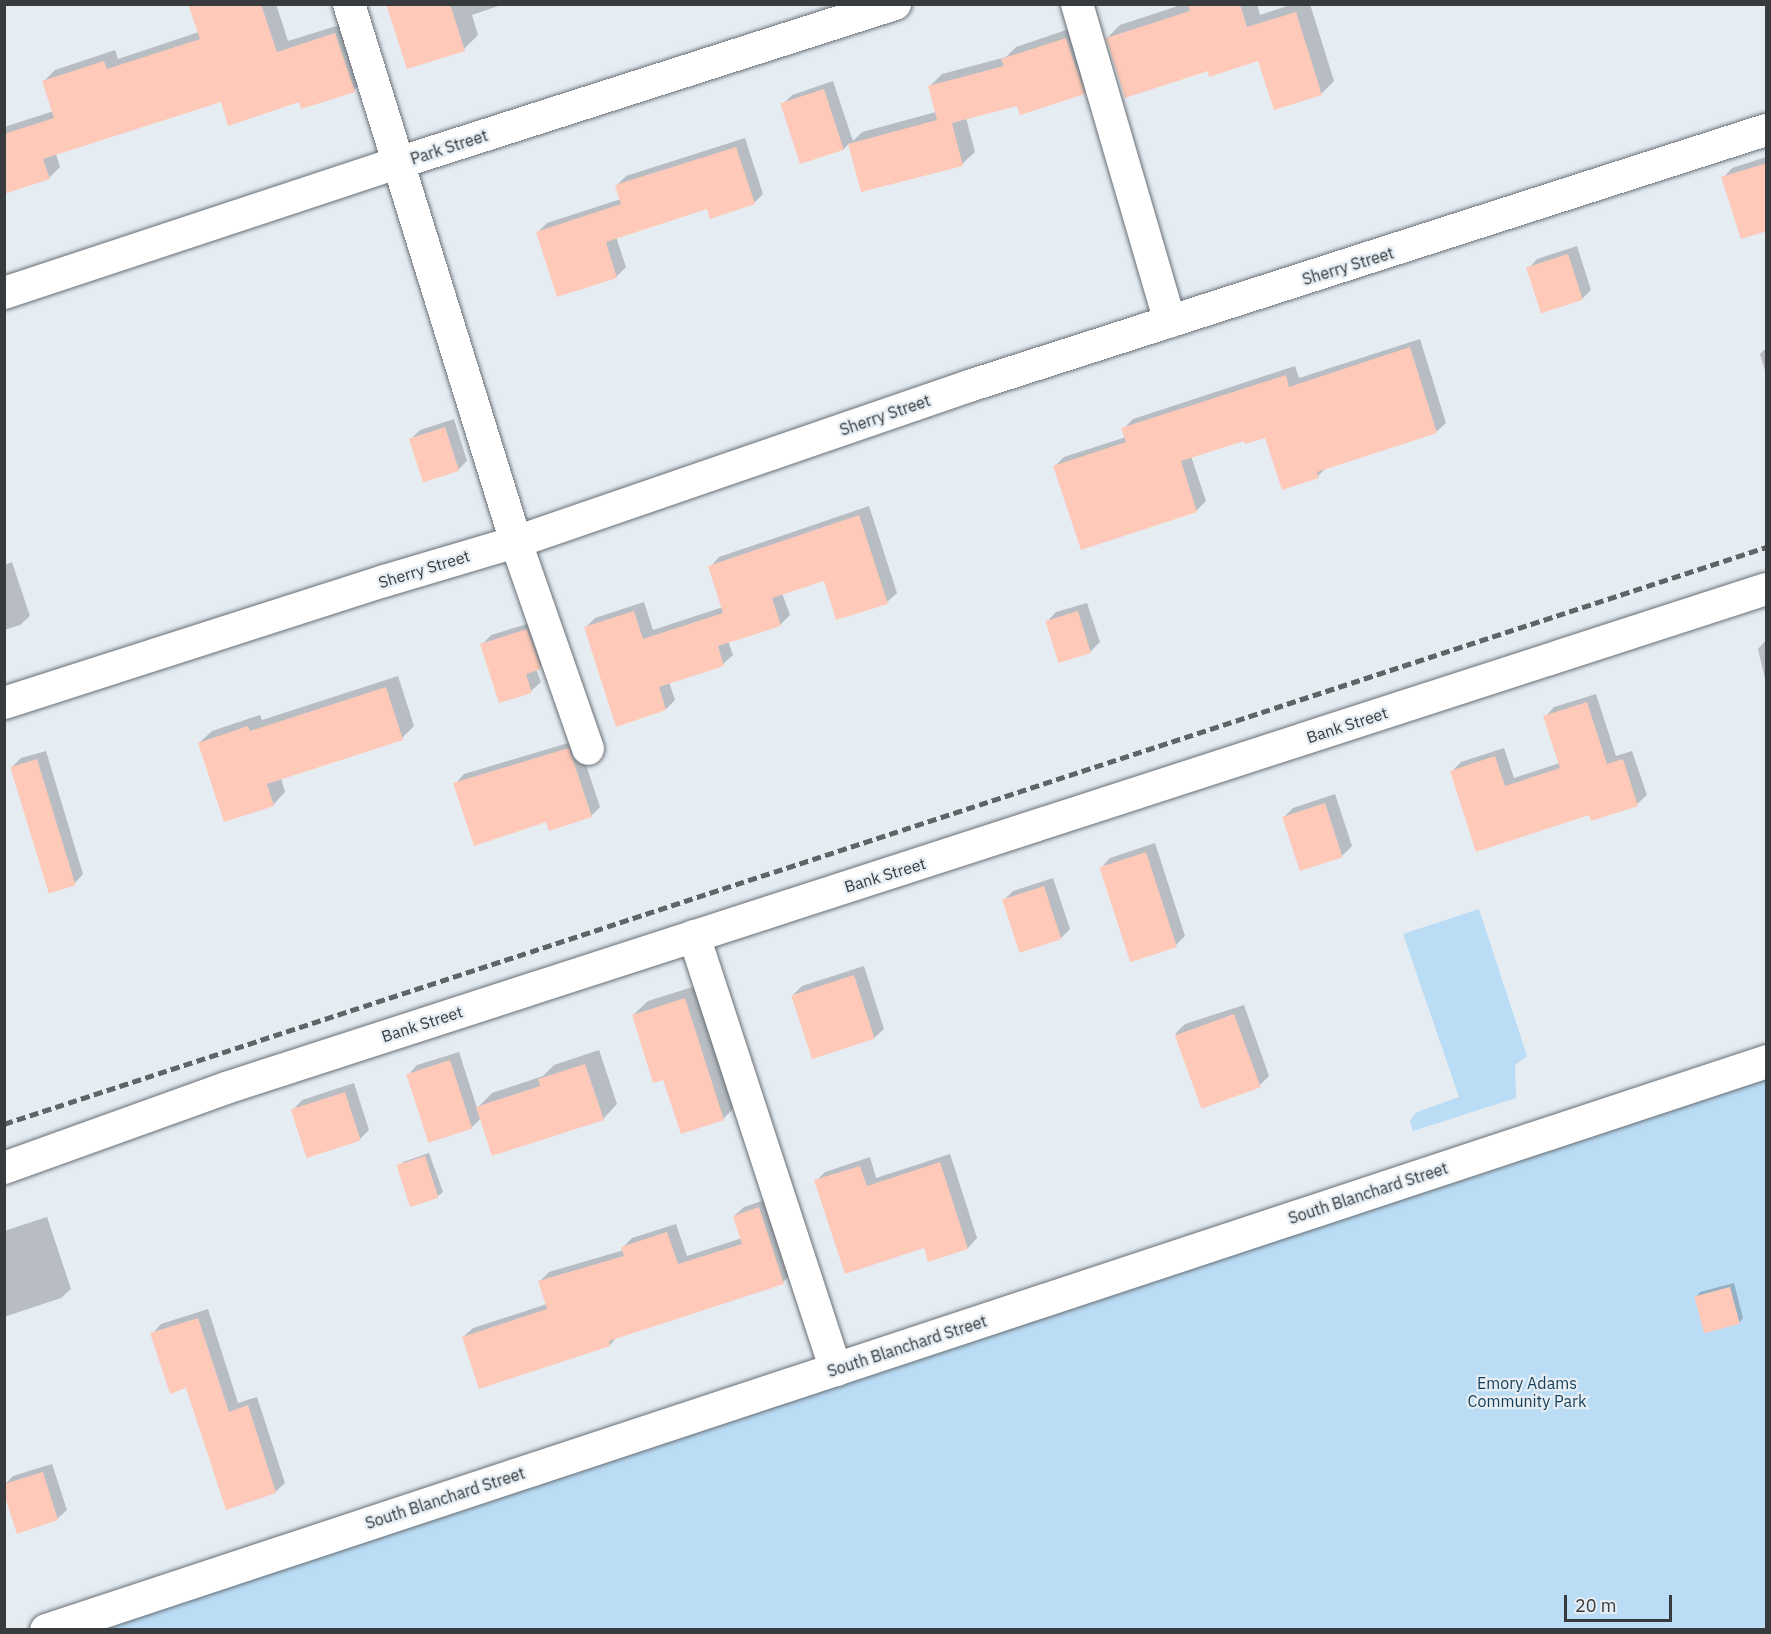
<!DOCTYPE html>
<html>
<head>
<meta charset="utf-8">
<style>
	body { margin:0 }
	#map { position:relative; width:1771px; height:1634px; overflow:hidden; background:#e5edf3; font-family:"IBM Plex Sans",sans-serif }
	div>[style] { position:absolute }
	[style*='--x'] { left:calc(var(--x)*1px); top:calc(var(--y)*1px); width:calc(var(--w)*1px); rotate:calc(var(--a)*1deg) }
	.green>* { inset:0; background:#badcf5 }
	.shadow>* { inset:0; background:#0003 }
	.building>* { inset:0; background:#fec9b8; transform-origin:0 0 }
	.roads { filter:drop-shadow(0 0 2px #686f75) drop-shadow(0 0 2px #686f75) }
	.minor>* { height:32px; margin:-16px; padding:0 16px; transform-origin:16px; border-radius:16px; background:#fff }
	.tertiary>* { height:33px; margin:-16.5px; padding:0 16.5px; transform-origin:16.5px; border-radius:16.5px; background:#fff }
	.rail>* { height:4.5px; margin-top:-2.25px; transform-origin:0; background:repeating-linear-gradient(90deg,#5f6467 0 9px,transparent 0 13.5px) }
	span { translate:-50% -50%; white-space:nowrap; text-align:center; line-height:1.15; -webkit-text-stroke:4.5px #e5edf3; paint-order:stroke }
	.street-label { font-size:16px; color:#373b3d }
	.park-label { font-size:16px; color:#143e5a }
	.frame { position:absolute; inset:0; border:6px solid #373b3d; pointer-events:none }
	.scale { position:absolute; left:1564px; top:1595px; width:108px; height:27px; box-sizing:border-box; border:3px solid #373b3d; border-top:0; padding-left:8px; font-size:18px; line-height:21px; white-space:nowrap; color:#373b3d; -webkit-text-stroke:4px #e5edf3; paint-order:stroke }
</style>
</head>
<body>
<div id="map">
	<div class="green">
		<i style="clip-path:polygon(1479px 909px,1527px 1056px,1515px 1065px,1516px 1098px,1413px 1131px,1410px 1121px,1415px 1113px,1459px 1097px,1403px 934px)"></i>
		<i style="clip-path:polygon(1766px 1062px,1766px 1629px,49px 1630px)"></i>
	</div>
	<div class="shadow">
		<i style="clip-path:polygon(194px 4px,276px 4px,288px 41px,346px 23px,365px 79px,354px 90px,300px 100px,221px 100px,56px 154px,60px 167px,49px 178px,4px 192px,4px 127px,54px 111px,44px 81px,55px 70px,115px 50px,118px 59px,199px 32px)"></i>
		<i style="clip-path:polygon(388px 4px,504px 4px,472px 15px,478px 35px,464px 49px)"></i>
		<i style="clip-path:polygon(1184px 4px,1257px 4px,1260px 15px,1293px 4px,1310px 4px,1334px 81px,1321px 94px,1259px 59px,1209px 69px,1107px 38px,1120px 25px)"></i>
		<i style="clip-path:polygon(1078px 26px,1096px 80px,1084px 93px,1018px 104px,966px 118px,975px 152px,962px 164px,862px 190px,849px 143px,844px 149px,802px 163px,783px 104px,792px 95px,833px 81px,853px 141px,862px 132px,936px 112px,930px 86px,942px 74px,1006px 57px,1016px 47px)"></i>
		<i style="clip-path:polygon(745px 138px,763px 194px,754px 203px,708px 208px,616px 237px,626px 267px,616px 277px,538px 232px,547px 223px,621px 199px,617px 185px,626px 176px)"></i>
		<i style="clip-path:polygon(1766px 157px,1766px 230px,1723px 178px,1732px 168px)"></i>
		<i style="clip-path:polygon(1577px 246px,1591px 290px,1582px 299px,1528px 269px,1537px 259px)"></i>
		<i style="clip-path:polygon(1420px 339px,1446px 423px,1436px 432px,1327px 467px,1318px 476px,1266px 436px,1245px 439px,1191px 456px,1206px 501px,1196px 511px,1055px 466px,1064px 457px,1126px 437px,1123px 429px,1133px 419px,1295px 366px,1299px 378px)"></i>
		<i style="clip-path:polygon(1766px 348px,1766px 374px,1760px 354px)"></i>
		<i style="clip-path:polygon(454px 419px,467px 461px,458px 470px,411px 439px,420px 430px)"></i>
		<i style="clip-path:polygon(869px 506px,897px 593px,887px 602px,825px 579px,782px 593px,790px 615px,780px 625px,728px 641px,733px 655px,723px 664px,669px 682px,675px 700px,666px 709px,585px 628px,595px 618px,644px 602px,653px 630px,723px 607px,710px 567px,719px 557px)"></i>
		<i style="clip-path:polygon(12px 562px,30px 616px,20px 625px,4px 630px,4px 565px)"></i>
		<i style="clip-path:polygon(1087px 603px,1100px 642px,1091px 651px,1060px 661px,1047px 622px,1056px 612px)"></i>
		<i style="clip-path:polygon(537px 621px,550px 658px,536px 669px,541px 682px,531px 691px,482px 645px,491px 635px)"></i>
		<i style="clip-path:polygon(1766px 640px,1766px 683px,1758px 649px)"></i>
		<i style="clip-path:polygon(398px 676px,414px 726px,402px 738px,281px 778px,285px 792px,273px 805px,199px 743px,212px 731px,260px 715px,262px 720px)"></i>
		<i style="clip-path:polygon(1596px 694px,1616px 756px,1632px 751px,1647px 795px,1637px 804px,1590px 813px,1452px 771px,1461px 762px,1504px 748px,1514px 778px,1560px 763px,1545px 717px,1554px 707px)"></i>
		<i style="clip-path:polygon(578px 740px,600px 807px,591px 816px,547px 820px,455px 784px,464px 774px)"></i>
		<i style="clip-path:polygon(46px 751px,83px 874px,74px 884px,12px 767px,21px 758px)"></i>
		<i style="clip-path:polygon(1335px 794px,1352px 846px,1342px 856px,1284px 817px,1293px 808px)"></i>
		<i style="clip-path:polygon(1155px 843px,1185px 936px,1176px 945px,1101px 868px,1110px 858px)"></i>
		<i style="clip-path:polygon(1053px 878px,1070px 929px,1061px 938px,1003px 901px,1013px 891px)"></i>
		<i style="clip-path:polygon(864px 966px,884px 1029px,874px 1038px,792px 996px,802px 986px)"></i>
		<i style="clip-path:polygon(699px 985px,737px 1105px,723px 1119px,664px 1078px,633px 1015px,648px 1001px)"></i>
		<i style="clip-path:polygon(1244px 1005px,1269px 1076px,1260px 1085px,1175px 1034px,1185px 1024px)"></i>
		<i style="clip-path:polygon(599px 1050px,617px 1104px,603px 1119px,481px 1118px,471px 1128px,408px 1075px,417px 1065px,459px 1052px,477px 1108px,492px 1093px,543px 1076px,554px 1065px)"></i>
		<i style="clip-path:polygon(354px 1083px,369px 1130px,360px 1139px,293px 1110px,302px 1100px)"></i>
		<i style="clip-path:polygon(429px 1153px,443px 1192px,438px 1196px,399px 1166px,403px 1162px)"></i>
		<i style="clip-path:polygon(950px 1154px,977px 1238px,968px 1248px,929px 1260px,925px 1246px,816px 1181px,825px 1172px,870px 1157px,876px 1178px)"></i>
		<i style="clip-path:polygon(768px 1199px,792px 1273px,783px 1282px,617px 1337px,610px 1345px,463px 1337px,473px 1328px,547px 1304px,540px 1281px,549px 1272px,624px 1250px,623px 1247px,632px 1238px,676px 1224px,687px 1256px,742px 1238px,734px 1216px,744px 1207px)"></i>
		<i style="clip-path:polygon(47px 1217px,71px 1289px,61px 1298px,4px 1317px,4px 1231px)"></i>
		<i style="clip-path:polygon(1734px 1283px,1743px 1318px,1739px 1323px,1696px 1297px,1700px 1292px)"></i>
		<i style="clip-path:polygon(208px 1309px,238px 1403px,257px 1397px,285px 1483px,275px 1492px,187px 1386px,152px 1334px,161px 1324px)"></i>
		<i style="clip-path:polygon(52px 1464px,67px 1510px,57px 1519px,4px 1485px,13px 1476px)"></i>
	</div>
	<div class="building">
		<i style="clip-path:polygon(188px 4px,261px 4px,277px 52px,335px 33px,355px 92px,301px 109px,299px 102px,228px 126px,221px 102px,43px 159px,50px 179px,4px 194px,4px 134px,54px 118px,42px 81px,104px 61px,107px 69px,200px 39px)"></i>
		<i style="clip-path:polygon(386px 4px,450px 4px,465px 51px,407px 69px)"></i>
		<i style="clip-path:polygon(1188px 4px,1240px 4px,1247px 27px,1296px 12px,1322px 95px,1274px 110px,1258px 61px,1209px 77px,1208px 71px,1125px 98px,1106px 38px,1190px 11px)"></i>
		<i style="clip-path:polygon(1066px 38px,1085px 94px,1020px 115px,1017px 106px,952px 123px,963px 166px,861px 192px,848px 144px,937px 120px,928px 86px,1004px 66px,1001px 59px)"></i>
		<i style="left:824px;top:89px;width:64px;height:46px;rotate:72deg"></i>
		<i style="clip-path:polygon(736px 147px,755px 204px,710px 219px,707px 209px,606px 242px,617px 278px,557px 297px,536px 232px,621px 204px,615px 185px)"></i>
		<i style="clip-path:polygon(1767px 163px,1767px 231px,1741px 239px,1721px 177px)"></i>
		<i style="left:1568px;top:254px;width:48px;height:44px;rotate:72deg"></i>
		<i style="clip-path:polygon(1410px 347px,1437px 433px,1317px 472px,1319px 478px,1282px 490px,1265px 438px,1245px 444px,1244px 441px,1181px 461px,1197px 512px,1081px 550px,1053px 466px,1126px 442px,1121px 428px,1286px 375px,1289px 387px)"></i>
		<i style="left:445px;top:427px;width:46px;height:38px;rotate:72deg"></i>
		<i style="clip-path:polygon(859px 515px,888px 604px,836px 620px,824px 581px,772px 598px,781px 626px,718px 646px,724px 666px,659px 687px,666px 710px,616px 727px,584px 627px,634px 611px,643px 639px,723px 613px,708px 566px)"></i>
		<i style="left:1078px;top:611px;width:44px;height:34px;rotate:73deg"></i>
		<i style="clip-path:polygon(527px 629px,541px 669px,526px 674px,532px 693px,499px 703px,480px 644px)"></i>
		<i style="clip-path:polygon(386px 687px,403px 740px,267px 784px,274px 806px,224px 822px,198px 743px,248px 726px,250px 731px)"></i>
		<i style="clip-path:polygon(1587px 702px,1607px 764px,1623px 759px,1638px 806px,1591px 821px,1589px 815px,1476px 852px,1450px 771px,1495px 756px,1505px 786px,1560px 768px,1543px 716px)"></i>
		<i style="clip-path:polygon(569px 748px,592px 817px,549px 831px,546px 822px,474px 846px,453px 783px)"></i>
		<i style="left:37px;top:759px;width:132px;height:28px;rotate:73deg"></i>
		<i style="left:1325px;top:803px;width:57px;height:45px;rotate:72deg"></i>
		<i style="left:1146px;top:852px;width:100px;height:49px;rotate:72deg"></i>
		<i style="left:1044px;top:886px;width:56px;height:44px;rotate:72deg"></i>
		<i style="left:854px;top:975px;width:67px;height:66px;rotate:72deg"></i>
		<i style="clip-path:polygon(685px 998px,724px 1120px,681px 1134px,663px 1080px,653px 1083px,632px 1015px)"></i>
		<i style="left:1234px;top:1014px;width:78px;height:63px;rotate:70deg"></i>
		<i style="left:450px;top:1060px;width:72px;height:46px;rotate:72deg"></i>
		<i style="clip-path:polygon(585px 1064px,604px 1120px,492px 1156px,476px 1107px,540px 1086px,538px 1079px)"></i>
		<i style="left:345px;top:1092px;width:51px;height:57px;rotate:72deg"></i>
		<i style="left:425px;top:1156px;width:44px;height:30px;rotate:72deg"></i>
		<i style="clip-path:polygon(940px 1162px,968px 1249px,928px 1262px,924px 1248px,845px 1274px,814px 1180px,860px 1166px,867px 1186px)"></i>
		<i style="clip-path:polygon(759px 1207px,784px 1284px,609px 1341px,610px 1346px,479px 1389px,462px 1337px,547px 1309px,538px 1281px,624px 1256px,621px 1247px,667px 1232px,678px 1264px,742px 1244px,733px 1216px)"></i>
		<i style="left:1730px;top:1287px;width:38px;height:37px;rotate:75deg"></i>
		<i style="clip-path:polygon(198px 1318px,229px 1412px,248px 1405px,276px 1493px,226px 1510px,186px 1388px,170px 1394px,150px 1333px)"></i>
		<i style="clip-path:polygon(43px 1472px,58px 1520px,17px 1534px,4px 1494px,4px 1484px)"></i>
	</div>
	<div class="roads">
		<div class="minor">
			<i style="--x:349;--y:4;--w:563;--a:72.76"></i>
			<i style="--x:516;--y:542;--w:219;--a:70.8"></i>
			<i style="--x:1077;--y:4;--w:331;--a:73.7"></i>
			<i style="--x:4;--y:293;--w:415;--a:-18.3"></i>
			<i style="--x:398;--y:163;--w:522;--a:-17.74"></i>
			<i style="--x:4;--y:703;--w:399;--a:-17.8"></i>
			<i style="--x:384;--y:581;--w:138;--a:-16.5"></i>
			<i style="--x:516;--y:542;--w:479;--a:-19"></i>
			<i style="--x:969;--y:386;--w:837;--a:-17.81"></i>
			<i style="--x:694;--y:936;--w:457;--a:71.9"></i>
			<i style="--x:4;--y:1168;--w:236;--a:-19.8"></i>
			<i style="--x:226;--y:1088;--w:1619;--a:-17.95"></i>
		</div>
		<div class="tertiary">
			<i style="--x:46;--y:1630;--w:1812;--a:-18.3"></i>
		</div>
	</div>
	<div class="rail">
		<i style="--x:4;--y:1124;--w:1854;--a:-18.13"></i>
	</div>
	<div class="street-label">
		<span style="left:449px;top:147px;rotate:-18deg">Park Street</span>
		<span style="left:1348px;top:266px;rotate:-17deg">Sherry Street</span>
		<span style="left:885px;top:415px;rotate:-19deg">Sherry Street</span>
		<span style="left:424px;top:569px;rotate:-17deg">Sherry Street</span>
		<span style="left:1347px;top:725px;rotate:-18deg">Bank Street</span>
		<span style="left:885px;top:875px;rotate:-17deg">Bank Street</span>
		<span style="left:422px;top:1024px;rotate:-18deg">Bank Street</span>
		<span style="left:1368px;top:1193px;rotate:-18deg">South Blanchard Street</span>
		<span style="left:907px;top:1346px;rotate:-18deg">South Blanchard Street</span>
		<span style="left:445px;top:1498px;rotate:-18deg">South Blanchard Street</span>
	</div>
	<div class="park-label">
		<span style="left:1527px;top:1392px">Emory Adams<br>Community Park</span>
	</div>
	<div class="frame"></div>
	<div class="scale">20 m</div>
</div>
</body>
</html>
